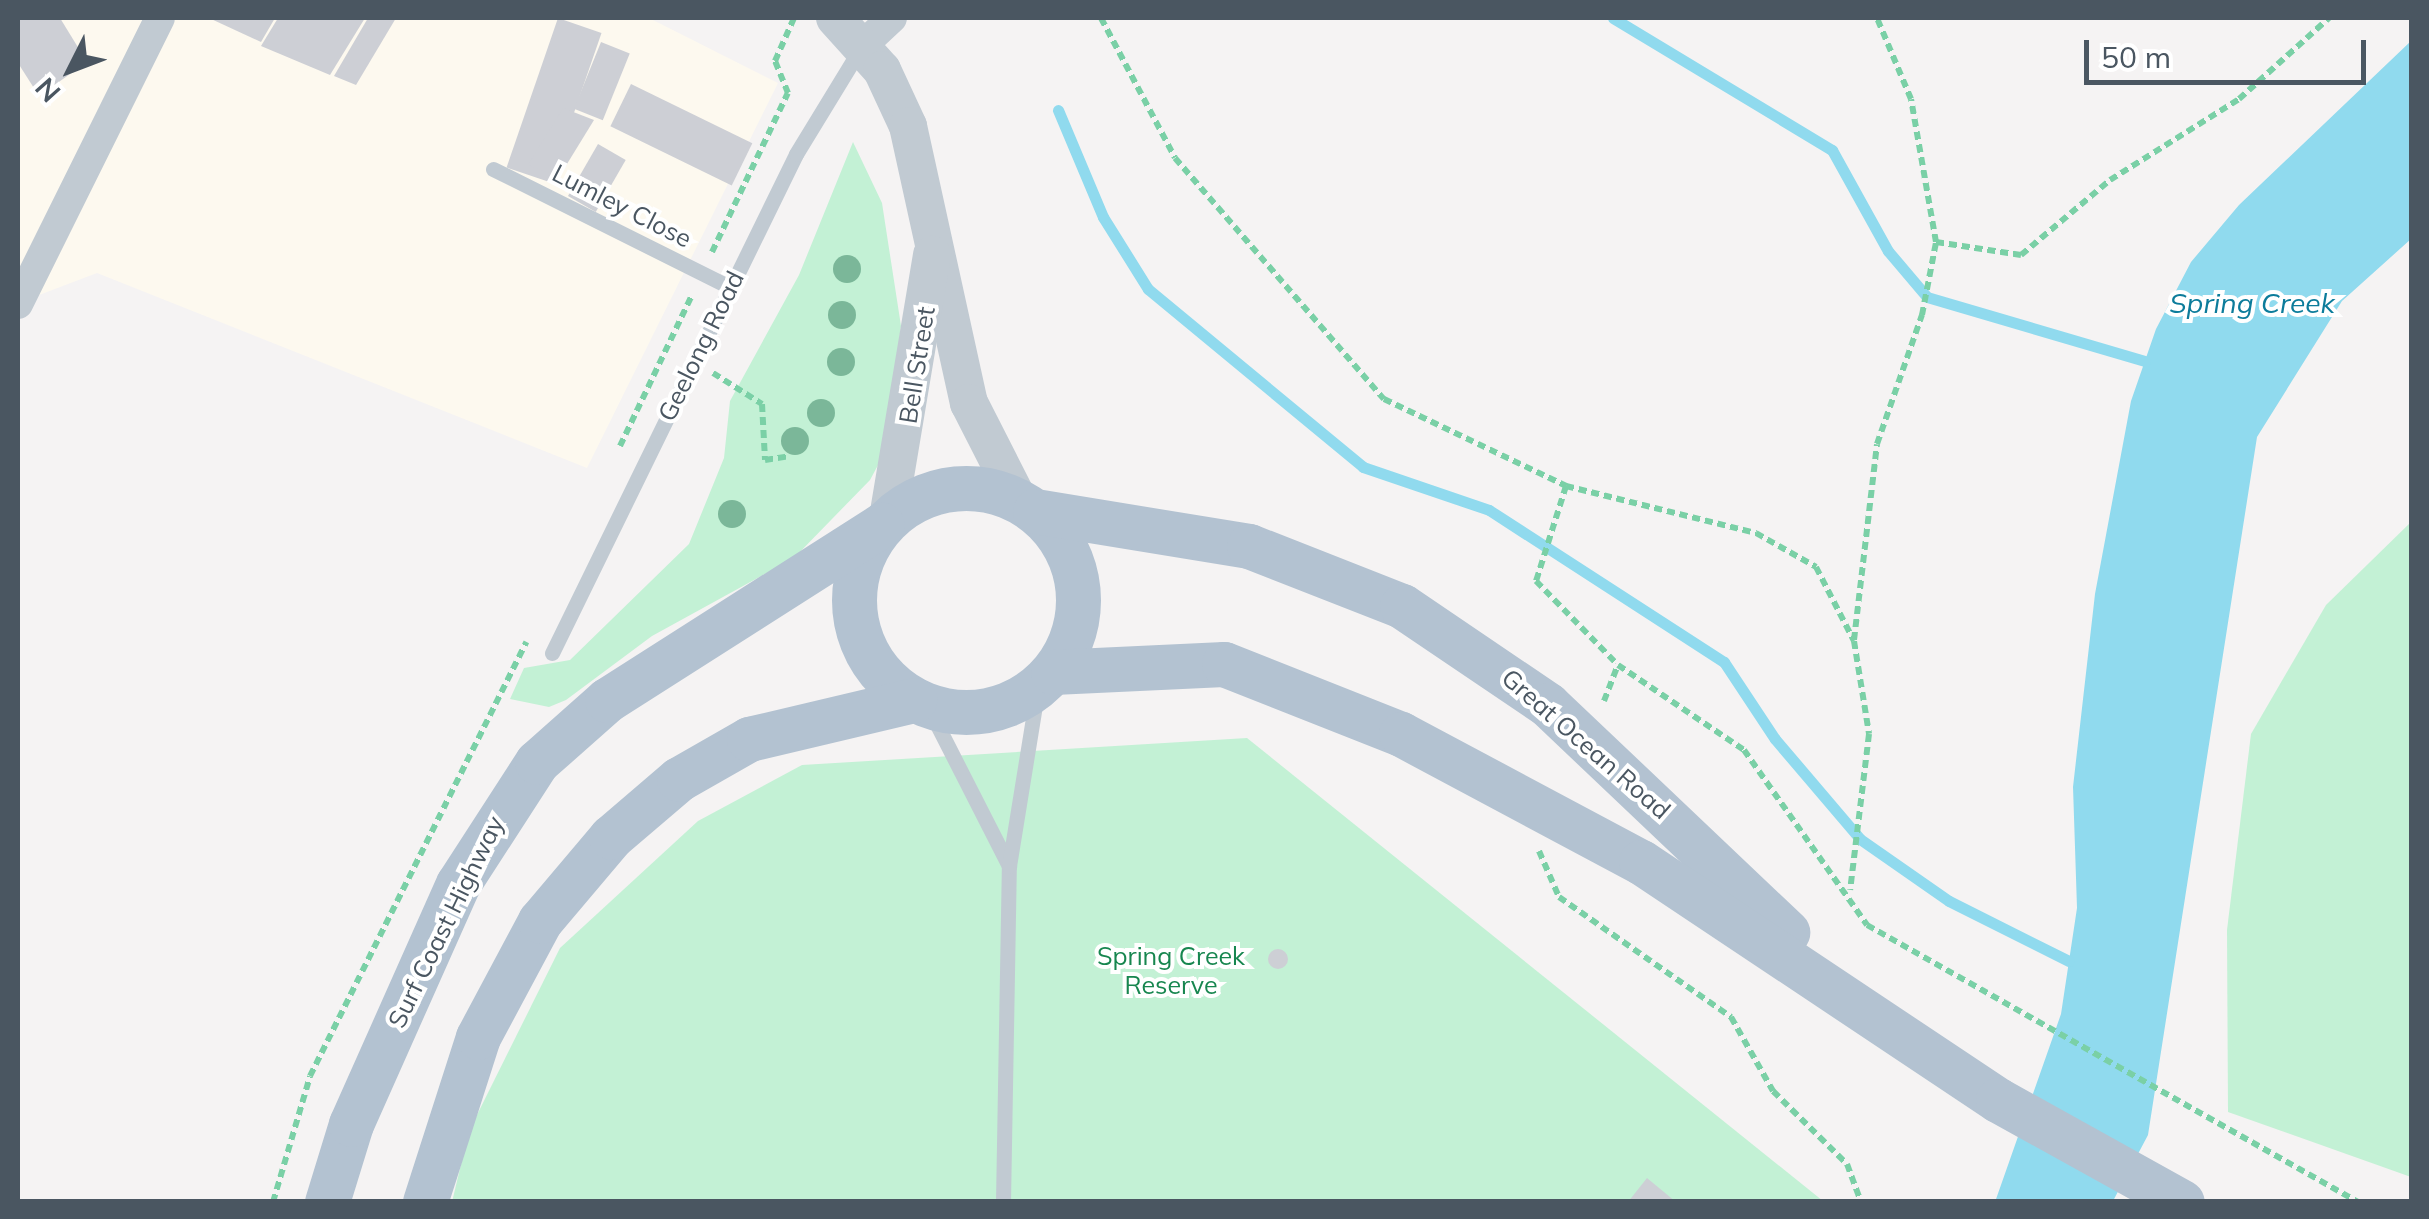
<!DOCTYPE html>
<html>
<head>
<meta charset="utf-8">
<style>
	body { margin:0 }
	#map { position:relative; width:2429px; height:1219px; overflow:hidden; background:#f5f3f3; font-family:Mulish,sans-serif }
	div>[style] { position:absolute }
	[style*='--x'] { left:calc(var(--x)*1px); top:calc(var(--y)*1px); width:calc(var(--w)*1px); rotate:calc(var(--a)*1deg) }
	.commercial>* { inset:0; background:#fdf9ef }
	.green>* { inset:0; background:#c3f1d5 }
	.water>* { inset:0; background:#90daee }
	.stream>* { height:11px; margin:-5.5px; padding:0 5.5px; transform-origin:5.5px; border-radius:5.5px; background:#90daee }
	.building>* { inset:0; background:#cdcfd5; transform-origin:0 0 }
	.round { border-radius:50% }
	.path>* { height:6px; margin-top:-3px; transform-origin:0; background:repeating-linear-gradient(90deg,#7ad0a6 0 8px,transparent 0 13px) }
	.service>* { height:15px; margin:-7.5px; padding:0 7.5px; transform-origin:7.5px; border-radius:7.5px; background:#c1cad2 }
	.minor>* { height:30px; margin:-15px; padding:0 15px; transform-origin:15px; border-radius:15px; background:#c1cad2 }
	.tertiary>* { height:38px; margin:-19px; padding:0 19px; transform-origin:19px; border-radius:19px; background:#c1cad2 }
	.primary>* { height:45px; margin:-22.5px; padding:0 22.5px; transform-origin:22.5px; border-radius:22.5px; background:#b3c2d1 }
	.primary>.ring { margin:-22.5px; padding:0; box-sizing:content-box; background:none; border:45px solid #b3c2d1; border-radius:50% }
	.trees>* { width:28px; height:28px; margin:-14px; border-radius:50%; background:#7bb799 }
	span { translate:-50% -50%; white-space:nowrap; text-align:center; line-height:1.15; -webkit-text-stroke:8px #fff; paint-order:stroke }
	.street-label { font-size:25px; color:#4a5661 }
	.park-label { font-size:25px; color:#17864f }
	.water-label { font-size:28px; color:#0c7c9b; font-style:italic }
	.frame { position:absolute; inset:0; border:20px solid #4a5661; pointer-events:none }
	.north { position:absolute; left:20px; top:20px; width:100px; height:100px; -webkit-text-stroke:8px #fff; paint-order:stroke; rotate:228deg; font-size:28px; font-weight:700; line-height:40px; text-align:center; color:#4a5661 }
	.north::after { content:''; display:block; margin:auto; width:35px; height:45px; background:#4a5661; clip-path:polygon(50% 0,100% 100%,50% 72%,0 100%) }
	.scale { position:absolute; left:2084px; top:40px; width:282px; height:45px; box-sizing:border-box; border:5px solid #4a5661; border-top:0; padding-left:12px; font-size:30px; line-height:35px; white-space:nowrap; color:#4a5661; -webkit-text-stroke:8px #fff; paint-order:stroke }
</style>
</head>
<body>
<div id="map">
	<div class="commercial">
		<i style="clip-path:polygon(18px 18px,649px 18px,778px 83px,587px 468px,97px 273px,18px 303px)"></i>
	</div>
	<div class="green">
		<i style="clip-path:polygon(853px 142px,882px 203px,901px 326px,884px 454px,870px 480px,794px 558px,652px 636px,566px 700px,549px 707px,510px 699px,524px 668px,570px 660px,689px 544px,724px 458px,730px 401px,799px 275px)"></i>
		<i style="clip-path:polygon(2411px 522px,2411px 1177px,2228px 1112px,2227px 930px,2251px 734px,2326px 605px)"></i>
		<i style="clip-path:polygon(1247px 738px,1823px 1201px,452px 1202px,469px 1131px,560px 948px,698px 821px,802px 765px)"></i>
	</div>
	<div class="water">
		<i style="clip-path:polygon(2411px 41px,2411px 239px,2342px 301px,2257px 437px,2148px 1135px,2113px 1201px,1995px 1202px,2061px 1014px,2077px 908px,2073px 787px,2095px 594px,2131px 401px,2156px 329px,2191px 262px,2239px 205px)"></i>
	</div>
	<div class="stream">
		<i style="--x:1613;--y:18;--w:256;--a:31.1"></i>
		<i style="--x:1832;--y:150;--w:115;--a:61"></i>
		<i style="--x:1888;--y:251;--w:60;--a:49.7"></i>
		<i style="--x:1927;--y:297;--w:227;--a:16.4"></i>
		<i style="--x:1058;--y:110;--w:116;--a:67.2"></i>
		<i style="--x:1103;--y:217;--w:85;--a:58"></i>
		<i style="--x:1148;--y:289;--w:279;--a:39.6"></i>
		<i style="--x:1363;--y:467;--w:133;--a:18.8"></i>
		<i style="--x:1489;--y:510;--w:280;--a:32.9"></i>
		<i style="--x:1724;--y:662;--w:92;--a:56.5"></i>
		<i style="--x:1775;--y:739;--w:131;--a:49.6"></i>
		<i style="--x:1860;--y:839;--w:108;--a:34.9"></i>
		<i style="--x:1949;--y:901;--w:134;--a:26.6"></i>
	</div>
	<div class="building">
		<i style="clip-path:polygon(18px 18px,60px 18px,87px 62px,39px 96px,18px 63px)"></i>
		<i style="clip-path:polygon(209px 18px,275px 18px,261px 42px)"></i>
		<i style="clip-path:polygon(278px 18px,365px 18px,330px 75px,261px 46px)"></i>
		<i style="clip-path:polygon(368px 18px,396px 18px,356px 85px,334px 76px)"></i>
		<i style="left:558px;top:18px;width:46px;height:158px;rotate:19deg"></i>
		<i style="left:601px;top:42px;width:31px;height:72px;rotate:22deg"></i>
		<i style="left:631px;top:84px;width:135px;height:47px;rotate:26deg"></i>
		<i style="clip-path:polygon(563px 108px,594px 120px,559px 177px,528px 165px)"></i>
		<i style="left:598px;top:144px;width:32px;height:60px;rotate:30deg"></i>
		<i class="round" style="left:1268px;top:949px;width:20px;height:20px"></i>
		<i style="clip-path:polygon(1647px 1178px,1676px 1202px,1628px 1202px)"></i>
	</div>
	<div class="path">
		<i style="--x:1101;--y:18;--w:158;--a:62.1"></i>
		<i style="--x:1175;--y:158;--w:319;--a:49.1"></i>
		<i style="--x:1384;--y:399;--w:202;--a:25.5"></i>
		<i style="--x:1566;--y:486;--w:196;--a:13.9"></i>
		<i style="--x:1756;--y:533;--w:69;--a:29.5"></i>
		<i style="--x:1816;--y:567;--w:83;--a:62.8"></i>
		<i style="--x:1854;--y:641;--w:94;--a:80.8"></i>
		<i style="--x:1869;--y:734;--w:157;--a:96.9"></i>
		<i style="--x:1936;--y:242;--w:86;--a:8.7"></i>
		<i style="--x:2021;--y:255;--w:116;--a:-40.1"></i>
		<i style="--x:2110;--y:180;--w:152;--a:-32.1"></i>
		<i style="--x:2239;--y:99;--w:121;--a:-42"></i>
		<i style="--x:712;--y:252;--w:176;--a:-64.5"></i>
		<i style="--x:788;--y:93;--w:35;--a:-112"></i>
		<i style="--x:775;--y:61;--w:47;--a:-66.2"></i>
		<i style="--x:713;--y:373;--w:58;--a:32.3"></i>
		<i style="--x:762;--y:404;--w:56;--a:86.9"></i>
		<i style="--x:765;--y:460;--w:25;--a:-9"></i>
		<i style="--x:620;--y:446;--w:167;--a:-64.5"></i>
		<i style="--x:1566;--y:486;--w:100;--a:107.5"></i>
		<i style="--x:1536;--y:581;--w:117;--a:45.7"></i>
		<i style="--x:1618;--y:665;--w:152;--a:34"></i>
		<i style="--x:1744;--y:750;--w:214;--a:54.9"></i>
		<i style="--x:1867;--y:925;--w:564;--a:29.43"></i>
		<i style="--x:1854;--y:640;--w:197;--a:-83.3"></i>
		<i style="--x:1877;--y:444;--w:137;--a:-70.8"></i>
		<i style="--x:1922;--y:315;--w:74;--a:-79.1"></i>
		<i style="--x:1936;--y:242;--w:145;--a:-99.9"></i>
		<i style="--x:1911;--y:99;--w:88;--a:-112.8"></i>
		<i style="--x:1604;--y:701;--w:39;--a:-69"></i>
		<i style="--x:1539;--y:851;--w:50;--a:66.5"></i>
		<i style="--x:1559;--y:897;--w:210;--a:34.9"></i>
		<i style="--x:1731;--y:1017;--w:85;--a:60.4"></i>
		<i style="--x:1773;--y:1091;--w:104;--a:44.6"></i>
		<i style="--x:1847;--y:1164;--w:40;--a:69.8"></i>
		<i style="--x:273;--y:1202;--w:131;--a:-73.6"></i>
		<i style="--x:310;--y:1076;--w:485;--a:-63.5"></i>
	</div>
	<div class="service">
		<i style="--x:493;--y:169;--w:265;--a:26.5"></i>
		<i style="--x:552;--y:653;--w:555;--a:-63.94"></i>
		<i style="--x:796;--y:154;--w:123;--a:-58.6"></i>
		<i style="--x:927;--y:705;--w:181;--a:63"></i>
		<i style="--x:1003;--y:1202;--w:336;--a:-89"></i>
		<i style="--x:1009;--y:866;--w:181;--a:-80.8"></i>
	</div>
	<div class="minor">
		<i style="--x:862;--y:46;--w:41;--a:-43"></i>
		<i style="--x:18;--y:304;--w:319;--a:-63.6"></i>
	</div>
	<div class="tertiary">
		<i style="--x:835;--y:18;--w:70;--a:47.9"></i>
		<i style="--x:882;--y:70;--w:62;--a:65.1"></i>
		<i style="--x:908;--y:126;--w:284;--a:77.6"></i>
		<i style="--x:969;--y:403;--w:110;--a:63"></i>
		<i style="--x:888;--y:518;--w:267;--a:-80.5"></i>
	</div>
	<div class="primary">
		<i class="ring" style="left:854px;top:488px;width:179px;height:179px"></i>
		<i style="--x:1035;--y:511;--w:217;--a:9.3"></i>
		<i style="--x:1249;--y:546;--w:164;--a:21.4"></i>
		<i style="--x:1402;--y:606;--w:176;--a:34.1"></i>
		<i style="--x:1548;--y:705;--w:330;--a:43.5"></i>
		<i style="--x:1053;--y:672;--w:171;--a:-2.7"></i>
		<i style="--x:1224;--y:664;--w:190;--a:21.6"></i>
		<i style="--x:1401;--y:734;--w:272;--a:28.1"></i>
		<i style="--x:1641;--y:862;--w:429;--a:33.7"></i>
		<i style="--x:1998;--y:1100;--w:210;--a:29"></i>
		<i style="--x:327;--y:1202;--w:82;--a:-72.9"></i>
		<i style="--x:351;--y:1124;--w:263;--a:-66"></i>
		<i style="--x:458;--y:884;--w:145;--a:-57.1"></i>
		<i style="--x:537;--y:762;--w:94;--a:-41.5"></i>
		<i style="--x:607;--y:700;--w:326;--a:-32.5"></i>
		<i style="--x:425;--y:1202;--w:173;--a:-72.2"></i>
		<i style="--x:478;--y:1037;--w:132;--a:-61.9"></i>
		<i style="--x:540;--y:921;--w:110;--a:-49.8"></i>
		<i style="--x:611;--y:837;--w:89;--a:-40.5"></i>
		<i style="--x:679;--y:779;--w:81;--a:-29.7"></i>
		<i style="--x:749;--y:739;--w:170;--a:-13.3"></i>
	</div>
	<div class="trees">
		<i style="left:847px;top:269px"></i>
		<i style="left:842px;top:315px"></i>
		<i style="left:841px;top:362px"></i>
		<i style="left:821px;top:413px"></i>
		<i style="left:795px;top:441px"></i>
		<i style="left:732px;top:514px"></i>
	</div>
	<div class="street-label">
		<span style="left:622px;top:206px;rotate:27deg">Lumley Close</span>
		<span style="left:701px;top:346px;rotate:-64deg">Geelong Road</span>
		<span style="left:917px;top:365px;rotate:-81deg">Bell Street</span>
		<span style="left:1586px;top:744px;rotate:41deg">Great Ocean Road</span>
		<span style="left:446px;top:922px;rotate:-64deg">Surf Coast Highway</span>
	</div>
	<div class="park-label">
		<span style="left:1171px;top:971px">Spring Creek<br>Reserve</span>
	</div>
	<div class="water-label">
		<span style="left:2252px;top:303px">Spring Creek</span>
	</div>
	<div class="frame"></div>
	<div class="north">N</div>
	<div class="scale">50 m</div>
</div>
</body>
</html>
